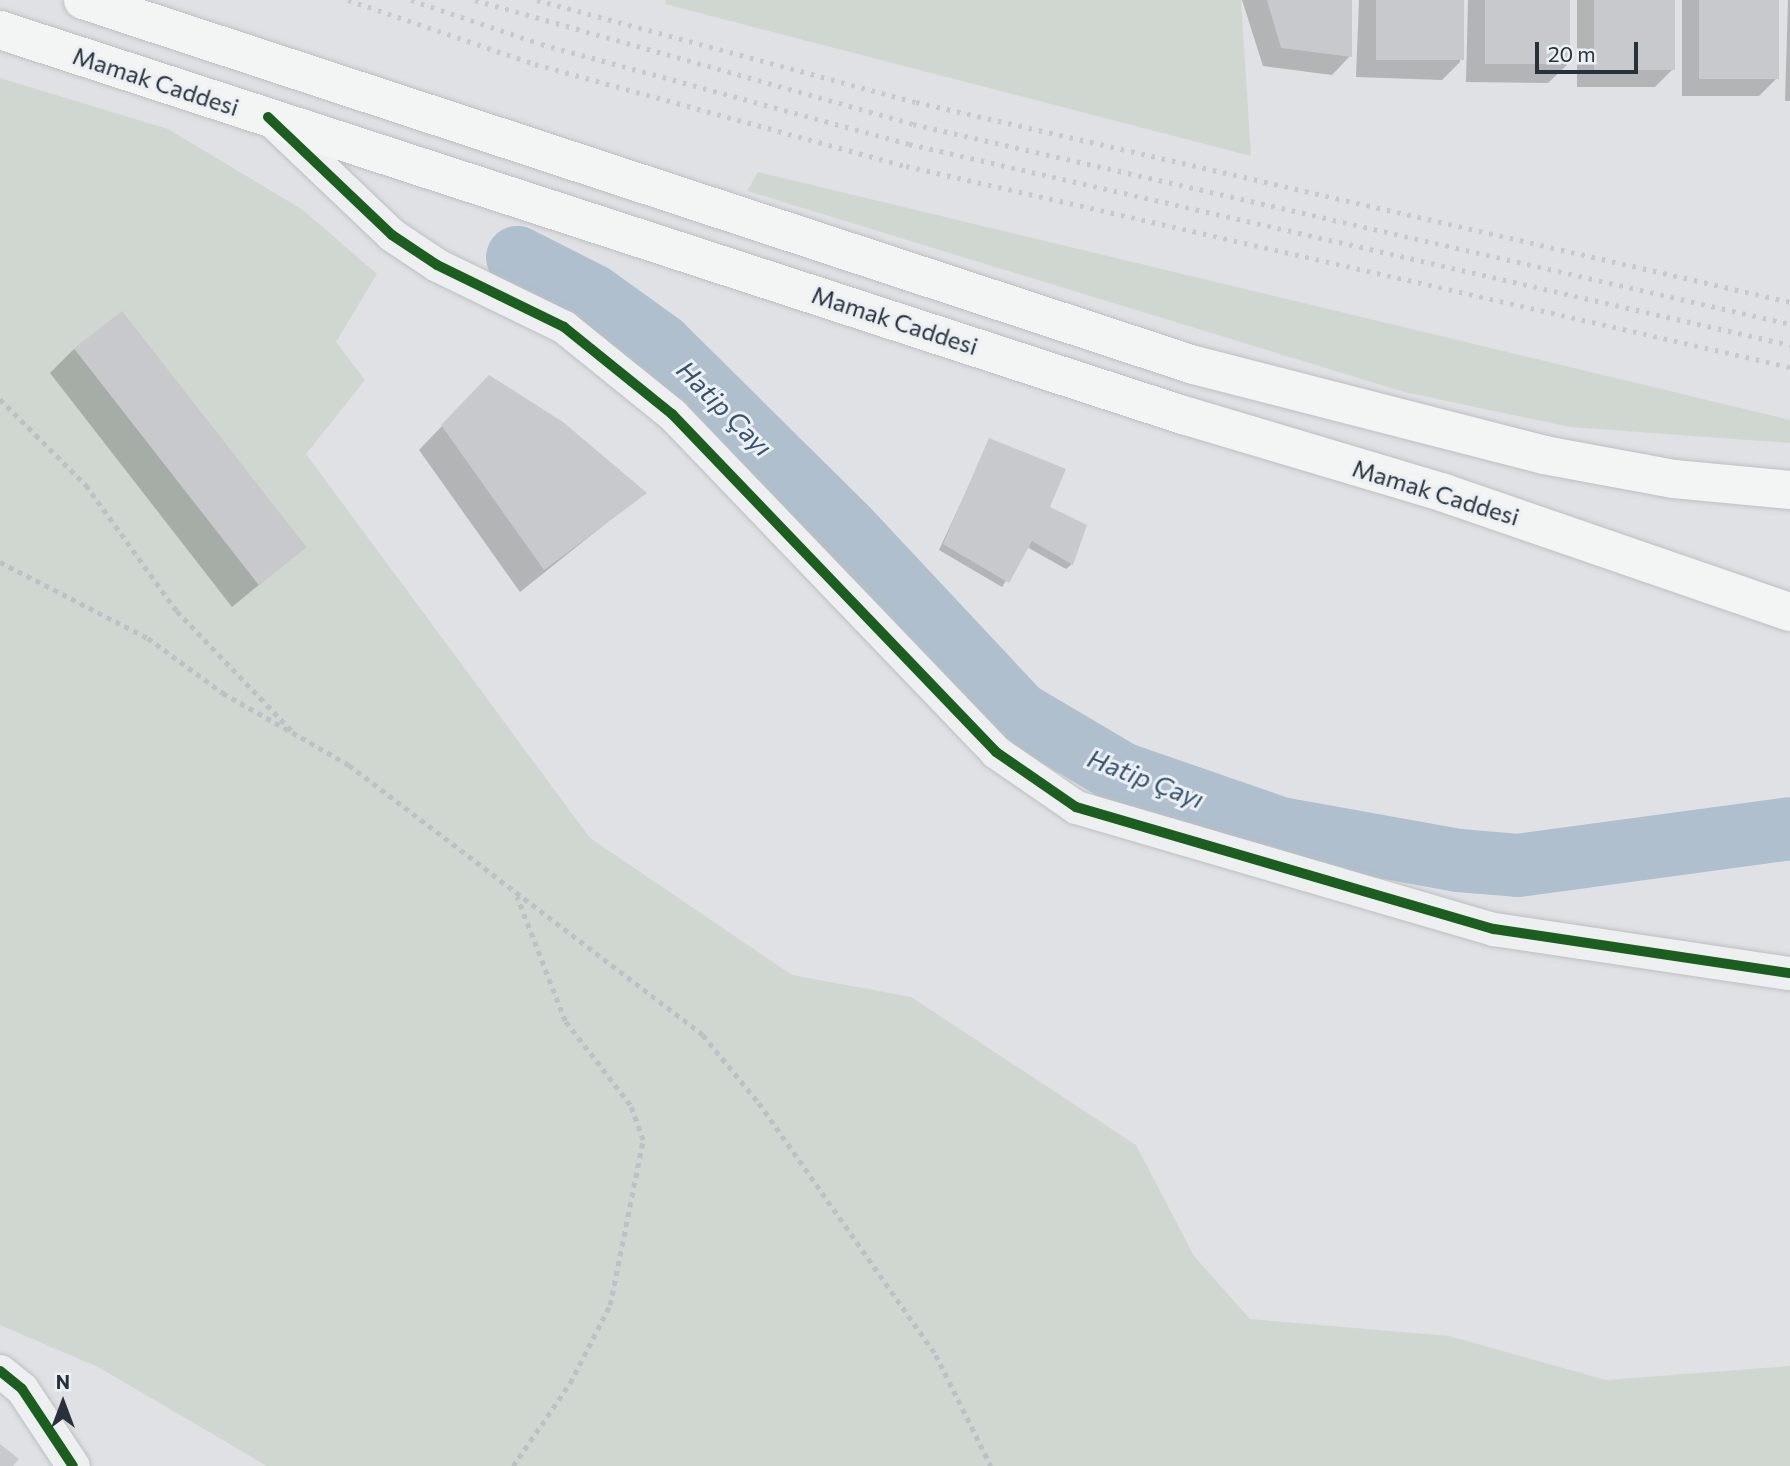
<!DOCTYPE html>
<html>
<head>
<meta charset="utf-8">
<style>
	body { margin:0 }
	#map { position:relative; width:1790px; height:1466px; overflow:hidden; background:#dfe1e4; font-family:Commissioner,sans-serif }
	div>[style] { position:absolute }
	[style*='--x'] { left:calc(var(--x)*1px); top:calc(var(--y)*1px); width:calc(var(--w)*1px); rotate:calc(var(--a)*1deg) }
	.green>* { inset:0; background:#d0d7d0 }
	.shadow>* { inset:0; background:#0003 }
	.river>* { height:63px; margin:-31.5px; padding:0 31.5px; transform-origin:31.5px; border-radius:31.5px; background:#afbfcd }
	.building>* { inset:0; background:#c7c9cc; transform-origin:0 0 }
	.path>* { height:4.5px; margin-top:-2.25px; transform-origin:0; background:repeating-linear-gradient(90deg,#bdc0c4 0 5px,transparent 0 10px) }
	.roads { filter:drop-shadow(0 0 2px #bdbfc2) drop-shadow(0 0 2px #bdbfc2) }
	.minor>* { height:33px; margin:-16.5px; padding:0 16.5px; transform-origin:16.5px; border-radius:16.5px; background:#eeeff0 }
	.primary>* { height:38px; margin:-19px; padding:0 19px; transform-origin:19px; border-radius:19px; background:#f3f4f4 }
	.rail>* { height:5px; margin-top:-2.5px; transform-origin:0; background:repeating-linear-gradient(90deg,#c7c9cb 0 3.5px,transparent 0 10.5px) }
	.cycleway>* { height:10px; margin:-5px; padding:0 5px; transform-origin:5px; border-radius:5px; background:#1b5e20 }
	span { translate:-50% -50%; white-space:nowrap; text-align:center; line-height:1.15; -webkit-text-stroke:6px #ecf0f4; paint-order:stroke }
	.street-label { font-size:24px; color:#28303b }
	.water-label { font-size:26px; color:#36516b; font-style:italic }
	.north { position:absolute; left:28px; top:1368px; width:70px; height:70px; -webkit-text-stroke:5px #ecf0f4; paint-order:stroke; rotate:0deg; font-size:19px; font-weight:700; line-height:28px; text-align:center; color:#28303b }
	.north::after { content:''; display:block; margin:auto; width:24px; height:32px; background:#28303b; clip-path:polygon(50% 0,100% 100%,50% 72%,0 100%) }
	.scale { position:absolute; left:1535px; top:42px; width:103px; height:32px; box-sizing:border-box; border:4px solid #28303b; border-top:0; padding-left:9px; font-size:21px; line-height:24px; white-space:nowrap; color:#28303b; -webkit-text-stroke:5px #ecf0f4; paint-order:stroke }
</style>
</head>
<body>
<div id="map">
	<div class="green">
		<i style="clip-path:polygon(666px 0,1241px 0,1251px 156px,665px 4px)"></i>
		<i style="clip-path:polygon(0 78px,168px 129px,303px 210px,377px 274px,336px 342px,365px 380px,306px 454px,590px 838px,792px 975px,911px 997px,1136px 1145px,1194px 1256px,1250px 1319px,1449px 1336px,1606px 1380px,1790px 1366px,1790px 1466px,267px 1466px,98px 1367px,0 1325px)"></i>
		<i style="clip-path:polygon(758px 172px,1790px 420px,1790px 443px,1570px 427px,1404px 392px,747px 191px)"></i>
	</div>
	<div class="shadow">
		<i style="clip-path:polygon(1242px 0,1350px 0,1350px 56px,1332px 75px,1263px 66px)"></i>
		<i style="clip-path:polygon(1359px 0,1462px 0,1460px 62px,1442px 80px,1356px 77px)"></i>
		<i style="clip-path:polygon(1468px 0,1568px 0,1567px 65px,1548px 83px,1466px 82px)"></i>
		<i style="clip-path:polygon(1577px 0,1674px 0,1673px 69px,1655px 87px,1577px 87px)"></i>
		<i style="clip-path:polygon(1682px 0,1777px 0,1777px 78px,1759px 96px,1682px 96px)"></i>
		<i style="clip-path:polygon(1788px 0,1790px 0,1790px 101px,1785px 101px)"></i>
		<i style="clip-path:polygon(74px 349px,305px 547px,232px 607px,50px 373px)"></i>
		<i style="clip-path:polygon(466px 401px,644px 493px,520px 592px,419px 450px)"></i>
		<i style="clip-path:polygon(990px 440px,1048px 508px,1072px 564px,1066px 569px,1027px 547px,1002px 587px,939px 550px)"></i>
	</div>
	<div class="river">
		<i style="--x:517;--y:257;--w:84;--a:26.9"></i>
		<i style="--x:592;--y:295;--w:84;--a:35.8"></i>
		<i style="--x:660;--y:344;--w:263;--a:44.7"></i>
		<i style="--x:847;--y:529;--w:250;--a:46.9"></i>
		<i style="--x:1018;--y:712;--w:120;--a:30.6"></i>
		<i style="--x:1121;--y:773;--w:168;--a:19.1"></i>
		<i style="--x:1280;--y:828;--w:181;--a:10.2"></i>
		<i style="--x:1458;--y:860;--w:59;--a:4.8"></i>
		<i style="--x:1517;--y:865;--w:275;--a:-7.7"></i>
	</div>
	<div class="building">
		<i style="clip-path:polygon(1267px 0,1352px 0,1352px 57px,1281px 48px)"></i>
		<i style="left:1376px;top:0;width:88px;height:60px"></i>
		<i style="left:1485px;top:0;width:85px;height:64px"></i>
		<i style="left:1594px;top:0;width:81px;height:70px"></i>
		<i style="left:1699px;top:0;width:80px;height:79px"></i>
		<i style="left:122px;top:311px;width:300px;height:61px;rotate:52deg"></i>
		<i style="clip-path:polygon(489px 375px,563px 422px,647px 493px,544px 570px,441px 425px)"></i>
		<i style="clip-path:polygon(989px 438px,1066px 469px,1050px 507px,1087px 525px,1073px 565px,1032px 541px,1009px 583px,943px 544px)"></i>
		<i style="clip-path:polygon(0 1444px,19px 1459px,13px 1466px,0 1466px)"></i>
	</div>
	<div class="path">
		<i style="--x:0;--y:399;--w:122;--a:45"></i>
		<i style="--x:86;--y:485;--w:155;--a:54.2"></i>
		<i style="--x:177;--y:611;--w:166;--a:46.2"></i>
		<i style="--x:0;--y:562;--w:166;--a:27.2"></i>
		<i style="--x:148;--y:638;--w:93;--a:36.3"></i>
		<i style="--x:223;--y:693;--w:145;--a:29.7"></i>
		<i style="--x:349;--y:765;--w:445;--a:37.3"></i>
		<i style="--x:703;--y:1035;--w:88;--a:50.5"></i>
		<i style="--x:759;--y:1103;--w:308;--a:54.9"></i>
		<i style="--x:936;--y:1355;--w:124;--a:63.6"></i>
		<i style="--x:513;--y:1466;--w:101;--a:-55.5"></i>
		<i style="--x:570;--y:1383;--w:88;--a:-62.9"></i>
		<i style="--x:610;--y:1305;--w:168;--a:-78.7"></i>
		<i style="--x:643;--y:1140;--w:37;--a:-110"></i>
		<i style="--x:630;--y:1105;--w:106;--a:-127.7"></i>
		<i style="--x:565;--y:1021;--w:133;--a:-111.2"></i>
	</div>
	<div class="roads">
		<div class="minor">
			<i style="--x:268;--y:117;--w:171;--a:43.6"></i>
			<i style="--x:392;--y:235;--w:54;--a:33.7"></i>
			<i style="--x:437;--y:265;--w:141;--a:26"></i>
			<i style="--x:564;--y:327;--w:139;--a:38.9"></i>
			<i style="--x:672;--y:414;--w:468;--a:46.2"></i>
			<i style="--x:996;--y:752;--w:97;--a:34.5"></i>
			<i style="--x:1076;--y:807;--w:435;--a:16.3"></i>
			<i style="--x:1494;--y:929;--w:299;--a:8.5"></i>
			<i style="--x:0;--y:1371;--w:28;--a:39"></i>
			<i style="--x:22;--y:1389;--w:92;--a:56.5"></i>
		</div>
		<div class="primary">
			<i style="--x:83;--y:0;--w:1169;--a:18.19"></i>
			<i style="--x:1194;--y:365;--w:361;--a:14.4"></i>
			<i style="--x:1544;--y:455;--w:132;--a:10.5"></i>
			<i style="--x:1674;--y:479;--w:117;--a:5.4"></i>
			<i style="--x:0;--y:30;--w:1244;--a:18.03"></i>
			<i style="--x:1183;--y:415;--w:272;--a:16.6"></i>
			<i style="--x:1444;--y:493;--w:366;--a:19"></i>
		</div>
	</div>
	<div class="rail">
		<i style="--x:348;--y:0;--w:198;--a:18.9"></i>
		<i style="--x:535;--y:64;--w:385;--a:15.4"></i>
		<i style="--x:906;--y:166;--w:907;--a:12.81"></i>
		<i style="--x:411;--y:0;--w:137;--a:18.7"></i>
		<i style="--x:541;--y:44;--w:381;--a:15.2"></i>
		<i style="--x:909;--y:144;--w:904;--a:12.85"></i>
		<i style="--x:475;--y:0;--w:455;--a:15.8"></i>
		<i style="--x:913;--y:124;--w:900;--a:12.85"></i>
		<i style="--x:537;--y:0;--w:392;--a:15.1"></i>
		<i style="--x:916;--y:102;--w:897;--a:12.89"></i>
	</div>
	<div class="cycleway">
		<i style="--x:268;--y:117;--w:171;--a:43.6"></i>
		<i style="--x:392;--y:235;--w:54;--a:33.7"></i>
		<i style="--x:437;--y:265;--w:141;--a:26"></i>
		<i style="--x:564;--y:327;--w:139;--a:38.9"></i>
		<i style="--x:672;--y:414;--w:468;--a:46.2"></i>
		<i style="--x:996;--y:752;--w:97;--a:34.5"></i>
		<i style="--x:1076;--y:807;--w:435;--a:16.3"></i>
		<i style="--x:1494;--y:929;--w:299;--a:8.5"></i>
		<i style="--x:0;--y:1371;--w:28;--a:39"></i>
		<i style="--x:22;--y:1389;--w:92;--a:56.5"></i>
	</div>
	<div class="street-label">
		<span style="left:156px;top:81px;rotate:18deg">Mamak Caddesi</span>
		<span style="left:895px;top:320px;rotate:18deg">Mamak Caddesi</span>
		<span style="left:1436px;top:492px;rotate:17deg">Mamak Caddesi</span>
	</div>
	<div class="water-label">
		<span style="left:725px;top:408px;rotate:45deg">Hatip Çayı</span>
		<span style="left:1146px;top:778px;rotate:21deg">Hatip Çayı</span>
	</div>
	<div class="north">N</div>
	<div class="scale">20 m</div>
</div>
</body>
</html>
